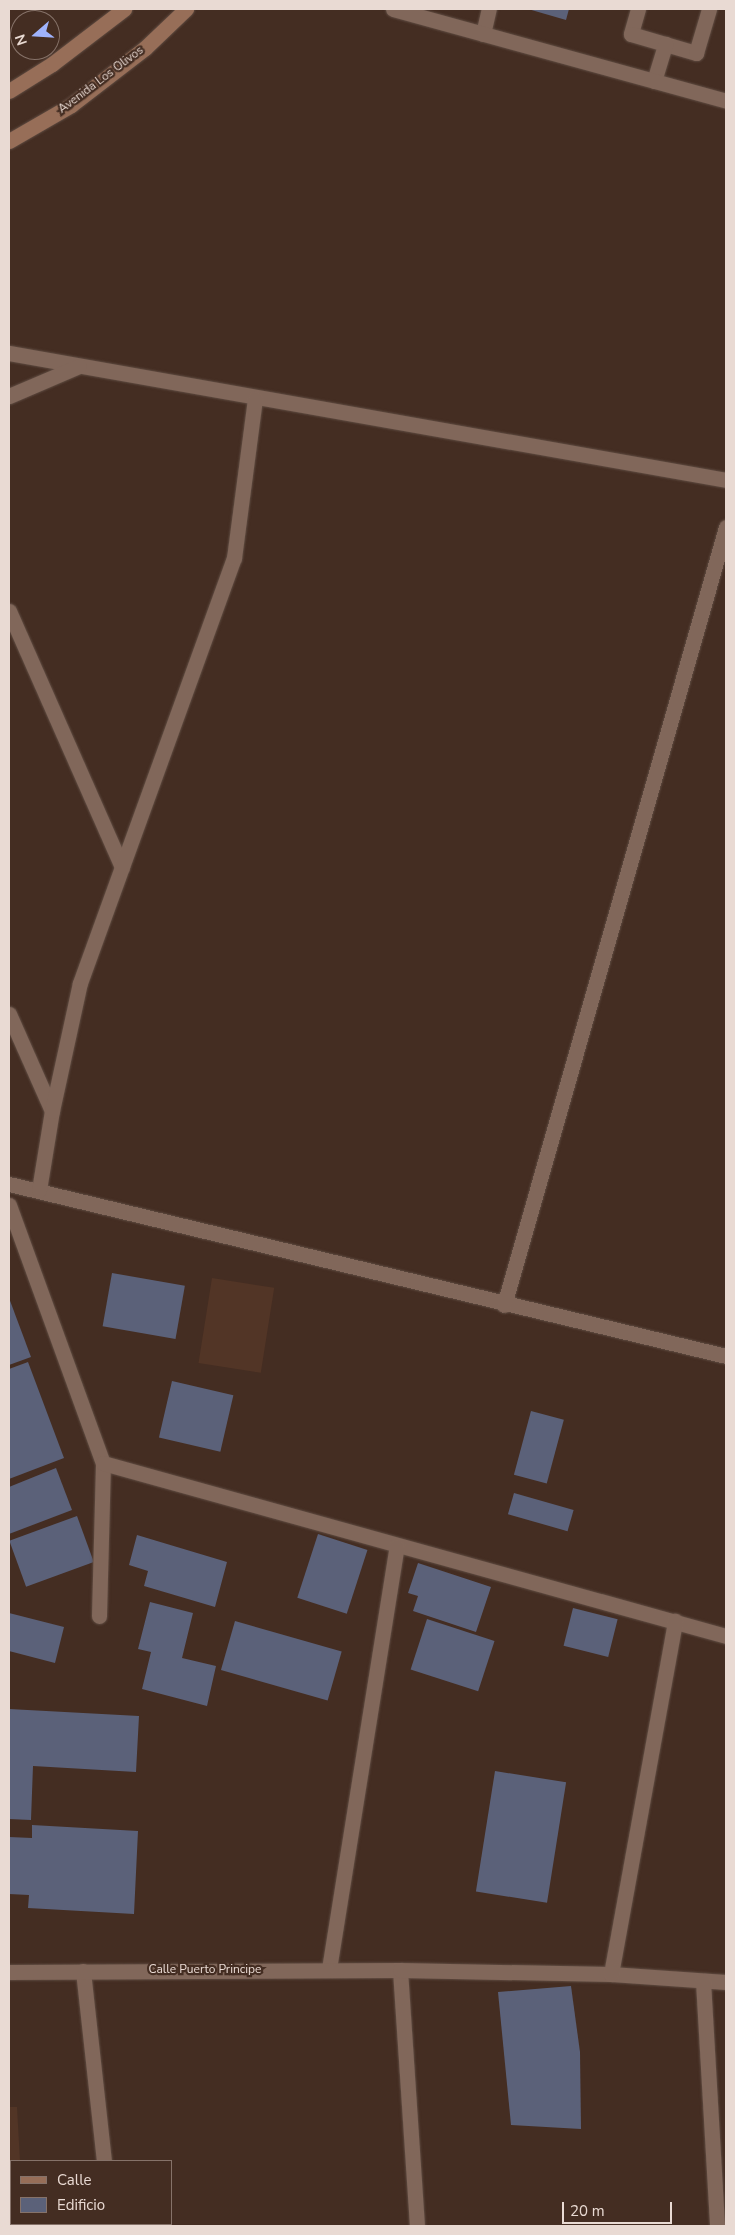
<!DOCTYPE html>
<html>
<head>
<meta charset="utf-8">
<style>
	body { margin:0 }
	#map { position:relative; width:735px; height:2235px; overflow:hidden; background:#442d22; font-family:"Nunito Sans",sans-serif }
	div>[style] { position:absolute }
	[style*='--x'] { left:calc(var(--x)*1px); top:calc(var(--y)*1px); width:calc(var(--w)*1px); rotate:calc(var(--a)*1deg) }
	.built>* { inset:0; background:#523526; transform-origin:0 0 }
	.building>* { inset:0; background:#5b6179; transform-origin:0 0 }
	.roads { filter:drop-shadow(0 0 1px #5f4c42) drop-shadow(0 0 1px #5f4c42) }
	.lane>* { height:15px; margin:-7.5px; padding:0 7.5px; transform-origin:7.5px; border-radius:7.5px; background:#81675a }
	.street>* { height:15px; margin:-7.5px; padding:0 7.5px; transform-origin:7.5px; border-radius:7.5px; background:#81675a }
	.secondary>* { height:15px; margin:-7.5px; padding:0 7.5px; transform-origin:7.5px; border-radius:7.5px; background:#976e58 }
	span { translate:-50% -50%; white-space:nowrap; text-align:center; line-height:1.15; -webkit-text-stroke:4.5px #442d22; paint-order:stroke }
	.street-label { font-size:12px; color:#e9dad3 }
	.frame { position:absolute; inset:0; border:10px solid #e9dad3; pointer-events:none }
	.legend { position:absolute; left:10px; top:2160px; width:162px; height:65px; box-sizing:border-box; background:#442d22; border:1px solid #867269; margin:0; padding:6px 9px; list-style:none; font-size:15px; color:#e9dad3 }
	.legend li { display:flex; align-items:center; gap:10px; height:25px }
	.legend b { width:25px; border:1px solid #867269 }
	.north { position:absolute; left:10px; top:10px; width:50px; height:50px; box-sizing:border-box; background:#442d22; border:1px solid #867269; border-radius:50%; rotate:251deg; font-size:14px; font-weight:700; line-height:20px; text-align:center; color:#e9dad3 }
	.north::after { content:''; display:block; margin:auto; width:18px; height:22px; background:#9fb3fd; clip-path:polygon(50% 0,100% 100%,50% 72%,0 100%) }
	.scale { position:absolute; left:562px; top:2202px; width:110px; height:22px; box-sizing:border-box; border:2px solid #e9dad3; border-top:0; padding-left:6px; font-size:15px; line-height:18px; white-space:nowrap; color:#e9dad3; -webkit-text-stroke:4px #442d22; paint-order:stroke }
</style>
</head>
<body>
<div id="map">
	<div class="built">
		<i style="left:212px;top:1278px;width:63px;height:86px;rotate:9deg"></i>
		<i style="clip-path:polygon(9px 2107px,17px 2107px,20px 2161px,11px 2161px,11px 2224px,22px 2226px,9px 2226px)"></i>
	</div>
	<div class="building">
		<i style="clip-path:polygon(528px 9px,569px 9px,566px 20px)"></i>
		<i style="left:112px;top:1273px;width:74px;height:54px;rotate:10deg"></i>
		<i style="clip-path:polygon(9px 1298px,31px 1357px,9px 1365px)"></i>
		<i style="clip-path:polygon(28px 1362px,64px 1458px,9px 1479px,9px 1369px)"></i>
		<i style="left:172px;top:1381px;width:63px;height:58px;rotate:13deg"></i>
		<i style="left:531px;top:1411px;width:34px;height:66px;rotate:15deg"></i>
		<i style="clip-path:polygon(56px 1468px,72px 1510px,9px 1534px,9px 1487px)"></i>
		<i style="left:514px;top:1493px;width:62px;height:22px;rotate:16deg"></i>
		<i style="left:77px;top:1516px;width:49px;height:72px;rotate:70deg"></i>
		<i style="left:318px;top:1534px;width:52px;height:67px;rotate:18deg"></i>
		<i style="clip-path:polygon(137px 1535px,227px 1562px,215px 1607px,144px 1586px,148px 1571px,129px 1565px)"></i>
		<i style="clip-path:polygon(418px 1563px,491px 1587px,476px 1632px,413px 1611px,418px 1596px,408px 1593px)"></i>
		<i style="clip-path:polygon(150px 1602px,193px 1613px,182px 1658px,216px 1666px,207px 1706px,142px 1689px,151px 1652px,138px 1649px)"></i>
		<i style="left:573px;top:1608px;width:46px;height:39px;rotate:14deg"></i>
		<i style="clip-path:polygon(9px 1613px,64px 1627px,55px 1663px,9px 1651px)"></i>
		<i style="left:427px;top:1619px;width:71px;height:53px;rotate:18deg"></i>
		<i style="left:235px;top:1621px;width:111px;height:51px;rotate:16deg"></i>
		<i style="clip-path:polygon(9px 1709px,139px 1716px,136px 1772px,33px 1766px,31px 1820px,9px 1819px)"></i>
		<i style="left:495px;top:1771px;width:72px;height:122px;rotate:9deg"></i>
		<i style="clip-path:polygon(32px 1825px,138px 1831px,134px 1914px,28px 1908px,29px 1895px,9px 1894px,9px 1837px,32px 1838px)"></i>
		<i style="clip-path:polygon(571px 1986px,580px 2052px,581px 2129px,511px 2125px,498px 1992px)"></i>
	</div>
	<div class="roads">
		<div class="lane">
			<i style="--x:638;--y:9;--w:26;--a:106"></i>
			<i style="--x:631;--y:34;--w:68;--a:16.3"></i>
			<i style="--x:696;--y:53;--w:46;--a:-73.5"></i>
			<i style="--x:483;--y:34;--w:26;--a:-77"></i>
			<i style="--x:654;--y:81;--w:39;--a:-73"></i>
		</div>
		<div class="street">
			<i style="--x:393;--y:9;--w:345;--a:15.4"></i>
			<i style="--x:9;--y:353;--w:728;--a:10.04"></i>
			<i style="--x:9;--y:396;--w:76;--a:-23.2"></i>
			<i style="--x:9;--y:611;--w:280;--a:66.2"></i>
			<i style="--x:9;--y:1014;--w:106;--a:66.1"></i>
			<i style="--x:9;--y:1184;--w:737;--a:13.49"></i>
			<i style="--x:39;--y:1190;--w:80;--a:-80.7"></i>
			<i style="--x:52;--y:1111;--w:131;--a:-77.7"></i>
			<i style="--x:80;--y:983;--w:452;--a:-70.1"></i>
			<i style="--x:234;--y:558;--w:161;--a:-82.5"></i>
			<i style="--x:9;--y:1205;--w:275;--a:70"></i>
			<i style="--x:103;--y:1463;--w:153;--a:91.5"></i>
			<i style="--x:504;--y:1305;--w:809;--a:-74.07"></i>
			<i style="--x:103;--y:1463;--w:647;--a:15.52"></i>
			<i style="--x:329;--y:1969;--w:428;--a:-80.9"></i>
			<i style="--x:400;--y:1970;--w:257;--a:86.2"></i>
			<i style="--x:83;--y:1971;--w:191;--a:83.7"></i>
			<i style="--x:9;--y:1972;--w:391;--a:-0.3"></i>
			<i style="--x:400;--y:1970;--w:211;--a:1.1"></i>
			<i style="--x:611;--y:1974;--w:115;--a:4"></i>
			<i style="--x:611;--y:1974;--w:359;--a:-79.7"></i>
			<i style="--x:703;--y:1981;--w:245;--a:86.7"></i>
			<i style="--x:111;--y:2224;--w:2;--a:90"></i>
		</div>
		<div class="secondary">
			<i style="--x:9;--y:91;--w:51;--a:-32.1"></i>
			<i style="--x:52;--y:64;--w:91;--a:-37.4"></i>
			<i style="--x:9;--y:141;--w:72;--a:-30.1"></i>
			<i style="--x:71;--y:105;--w:93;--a:-37.6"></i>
			<i style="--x:145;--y:48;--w:57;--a:-43.6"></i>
		</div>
	</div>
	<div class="street-label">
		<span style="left:101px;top:80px;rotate:-37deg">Avenida Los Olivos</span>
		<span style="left:205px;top:1970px">Calle Puerto Principe</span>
	</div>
	<div class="frame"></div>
	<ul class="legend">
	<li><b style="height:6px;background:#976e58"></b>Calle</li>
	<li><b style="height:14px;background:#5b6179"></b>Edificio</li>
	</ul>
	<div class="north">N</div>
	<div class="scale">20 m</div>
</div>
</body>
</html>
